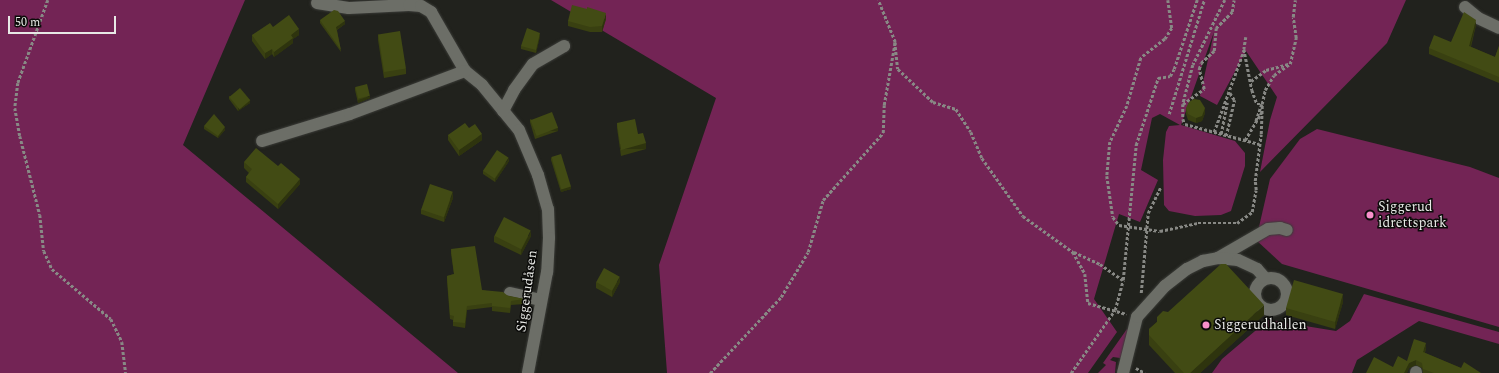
<!DOCTYPE html>
<html>
<head>
<meta charset="utf-8">
<style>
	body { margin:0 }
	#map { position:relative; width:1499px; height:373px; overflow:hidden; background:#21221d; font-family:Spectral,serif }
	div>[style] { position:absolute }
	[style*='--x'] { left:calc(var(--x)*1px); top:calc(var(--y)*1px); width:calc(var(--w)*1px); rotate:calc(var(--a)*1deg) }
	.green>* { inset:0; background:#732455 }
	.path>* { height:2.5px; margin-top:-1.25px; transform-origin:0; background:repeating-linear-gradient(90deg,#888985 0 3px,transparent 0 5px) }
	.roads { filter:drop-shadow(0 0 1px #3b3c38) drop-shadow(0 0 1px #3b3c38) }
	.minor>* { height:12px; margin:-6px; padding:0 6px; transform-origin:6px; border-radius:6px; background:#6c6e67 }
	.minor>.ring { margin:-6px; padding:0; box-sizing:content-box; background:none; border:12px solid #6c6e67; border-radius:50% }
	.wall>* { inset:0; background:#394011 }
	.shaded-wall>* { inset:0; background:#2e340e; transform-origin:0 0 }
	.building>* { inset:0; background:#424b14; transform-origin:0 0 }
	.dots>* { width:11px; height:11px; translate:-50% -50%; box-sizing:border-box; border:2px solid #0b0b09; border-radius:50% }
	span { translate:-50% -50%; white-space:nowrap; text-align:center; line-height:1.15; -webkit-text-stroke:3px #0b0b09; paint-order:stroke }
	.poi-label { font-size:14px; color:#e8e9e6 }
	.left { translate:0 -50%; text-align:left }
	.street-label { font-size:14px; color:#e8e9e6 }
	.scale { position:absolute; left:8px; top:16px; width:108px; height:18px; box-sizing:border-box; border:2px solid #e8e9e6; border-top:0; padding-left:5px; font-size:12px; line-height:14px; white-space:nowrap; color:#e8e9e6; -webkit-text-stroke:3px #0b0b09; paint-order:stroke }
</style>
</head>
<body>
<div id="map">
	<div class="green">
		<i style="clip-path:polygon(0 0,245px 0,183px 145px,458px 373px,0 373px)"></i>
		<i style="clip-path:polygon(551px 0,1406px 0,1387px 43px,1260px 172px,1270px 120px,1277px 97px,1246px 51px,1217px 105px,1200px 96px,1214px 32px,1181px 125px,1235px 141px,1245px 153px,1245px 166px,1231px 211px,1221px 215px,1195px 216px,1169px 211px,1164px 205px,1163px 160px,1166px 132px,1169px 126px,1180px 125px,1160px 114px,1152px 118px,1141px 170px,1158px 180px,1140px 222px,1119px 214px,1094px 299px,1117px 332px,1088px 373px,667px 373px,659px 265px,716px 98px)"></i>
		<i style="clip-path:polygon(1317px 129px,1470px 167px,1499px 178px,1499px 327px,1282px 264px,1256px 240px,1270px 179px,1300px 139px)"></i>
		<i style="clip-path:polygon(1364px 294px,1499px 332px,1499px 344px,1419px 321px,1357px 360px,1352px 373px,1212px 373px,1222px 359px,1268px 320px,1336px 331px,1350px 321px)"></i>
		<i style="clip-path:polygon(1127px 329px,1130px 334px,1122px 363px,1120px 358px,1113px 357px,1110px 360px,1116px 362px,1115px 373px,1098px 373px,1106px 365px,1103px 363px)"></i>
	</div>
	<div class="path">
		<i style="--x:48;--y:0;--w:88;--a:109.9"></i>
		<i style="--x:18;--y:83;--w:25;--a:97"></i>
		<i style="--x:15;--y:108;--w:28;--a:80"></i>
		<i style="--x:20;--y:136;--w:81;--a:75.8"></i>
		<i style="--x:40;--y:215;--w:36;--a:84"></i>
		<i style="--x:44;--y:251;--w:20;--a:66"></i>
		<i style="--x:52;--y:269;--w:77;--a:40.3"></i>
		<i style="--x:111;--y:319;--w:25;--a:64"></i>
		<i style="--x:122;--y:342;--w:31;--a:83"></i>
		<i style="--x:1168;--y:0;--w:28;--a:82"></i>
		<i style="--x:1172;--y:28;--w:13;--a:122"></i>
		<i style="--x:1165;--y:39;--w:31;--a:142"></i>
		<i style="--x:1141;--y:58;--w:50;--a:106.3"></i>
		<i style="--x:1127;--y:106;--w:40;--a:115"></i>
		<i style="--x:1110;--y:142;--w:34;--a:95"></i>
		<i style="--x:1107;--y:176;--w:41;--a:81.7"></i>
		<i style="--x:1113;--y:217;--w:10;--a:53"></i>
		<i style="--x:1119;--y:225;--w:41;--a:8.3"></i>
		<i style="--x:1160;--y:231;--w:39;--a:-12"></i>
		<i style="--x:1198;--y:223;--w:39;--a:0"></i>
		<i style="--x:1237;--y:223;--w:19;--a:-36"></i>
		<i style="--x:1252;--y:212;--w:22;--a:-80"></i>
		<i style="--x:1256;--y:190;--w:9;--a:-96"></i>
		<i style="--x:1255;--y:181;--w:47;--a:-82.7"></i>
		<i style="--x:1261;--y:134;--w:30;--a:-88"></i>
		<i style="--x:1262;--y:104;--w:14;--a:-78"></i>
		<i style="--x:1265;--y:90;--w:17;--a:-59"></i>
		<i style="--x:1274;--y:75;--w:19;--a:-35"></i>
		<i style="--x:1290;--y:64;--w:27;--a:-77"></i>
		<i style="--x:1296;--y:38;--w:21;--a:-98"></i>
		<i style="--x:1293;--y:17;--w:17;--a:-83"></i>
		<i style="--x:1225;--y:0;--w:72;--a:116.2"></i>
		<i style="--x:1193;--y:65;--w:40;--a:104.4"></i>
		<i style="--x:1183;--y:104;--w:15;--a:90"></i>
		<i style="--x:1183;--y:119;--w:5;--a:68"></i>
		<i style="--x:1185;--y:124;--w:77;--a:15.1"></i>
		<i style="--x:1246;--y:37;--w:12;--a:99"></i>
		<i style="--x:1244;--y:49;--w:42;--a:79"></i>
		<i style="--x:1252;--y:90;--w:15;--a:70"></i>
		<i style="--x:1257;--y:104;--w:5;--a:0"></i>
		<i style="--x:1262;--y:104;--w:18;--a:109"></i>
		<i style="--x:895;--y:42;--w:27;--a:84"></i>
		<i style="--x:898;--y:69;--w:48;--a:43.3"></i>
		<i style="--x:933;--y:102;--w:24;--a:17"></i>
		<i style="--x:956;--y:109;--w:27;--a:57"></i>
		<i style="--x:971;--y:132;--w:28;--a:67"></i>
		<i style="--x:982;--y:158;--w:71;--a:54.7"></i>
		<i style="--x:1023;--y:216;--w:62;--a:35.8"></i>
		<i style="--x:1073;--y:252;--w:25;--a:61"></i>
		<i style="--x:1085;--y:274;--w:29;--a:84"></i>
		<i style="--x:1088;--y:303;--w:40;--a:16"></i>
		<i style="--x:1251;--y:81;--w:19;--a:-36"></i>
		<i style="--x:1266;--y:70;--w:23;--a:-15"></i>
		<i style="--x:1183;--y:104;--w:26;--a:-36"></i>
		<i style="--x:1204;--y:89;--w:21;--a:-104"></i>
		<i style="--x:1199;--y:69;--w:6;--a:-72"></i>
		<i style="--x:1201;--y:63;--w:18;--a:-43"></i>
		<i style="--x:1214;--y:51;--w:23;--a:-85"></i>
		<i style="--x:1216;--y:28;--w:23;--a:-45"></i>
		<i style="--x:1232;--y:12;--w:12;--a:-81"></i>
		<i style="--x:1169;--y:114;--w:119;--a:-72.9"></i>
		<i style="--x:1214;--y:132;--w:87;--a:-69.9"></i>
		<i style="--x:1221;--y:134;--w:32;--a:-79"></i>
		<i style="--x:1226;--y:136;--w:37;--a:-77"></i>
		<i style="--x:1234;--y:100;--w:9;--a:-122"></i>
		<i style="--x:1245;--y:140;--w:33;--a:-59"></i>
		<i style="--x:1074;--y:252;--w:29;--a:25"></i>
		<i style="--x:1100;--y:264;--w:28;--a:35"></i>
		<i style="--x:1141;--y:293;--w:80;--a:-85"></i>
		<i style="--x:1148;--y:213;--w:28;--a:-64"></i>
		<i style="--x:1136;--y:368;--w:10;--a:29"></i>
		<i style="--x:710;--y:373;--w:104;--a:-46.9"></i>
		<i style="--x:781;--y:297;--w:52;--a:-59"></i>
		<i style="--x:808;--y:252;--w:54;--a:-73.9"></i>
		<i style="--x:823;--y:200;--w:90;--a:-48.2"></i>
		<i style="--x:883;--y:133;--w:28;--a:-88"></i>
		<i style="--x:884;--y:105;--w:64;--a:-80.1"></i>
		<i style="--x:895;--y:42;--w:45;--a:-112"></i>
		<i style="--x:1071;--y:373;--w:77;--a:-55.1"></i>
		<i style="--x:1115;--y:310;--w:31;--a:-75"></i>
		<i style="--x:1123;--y:280;--w:136;--a:-84.5"></i>
		<i style="--x:1136;--y:145;--w:71;--a:-71.8"></i>
		<i style="--x:1158;--y:78;--w:12;--a:-9"></i>
		<i style="--x:1170;--y:76;--w:8;--a:-60"></i>
		<i style="--x:1174;--y:69;--w:73;--a:-71.6"></i>
	</div>
	<div class="roads">
		<div class="minor">
			<i style="--x:317;--y:3;--w:32;--a:9"></i>
			<i style="--x:349;--y:8;--w:60;--a:-2.9"></i>
			<i style="--x:409;--y:5;--w:12;--a:5"></i>
			<i style="--x:421;--y:6;--w:12;--a:31"></i>
			<i style="--x:431;--y:12;--w:68;--a:60"></i>
			<i style="--x:465;--y:71;--w:22;--a:39"></i>
			<i style="--x:482;--y:85;--w:58;--a:50.6"></i>
			<i style="--x:519;--y:130;--w:49;--a:67.1"></i>
			<i style="--x:538;--y:175;--w:35;--a:74"></i>
			<i style="--x:548;--y:209;--w:29;--a:88"></i>
			<i style="--x:549;--y:238;--w:34;--a:93"></i>
			<i style="--x:547;--y:272;--w:103;--a:100.7"></i>
			<i style="--x:1465;--y:7;--w:17;--a:40"></i>
			<i style="--x:1478;--y:18;--w:23;--a:25"></i>
			<i style="--x:503;--y:111;--w:24;--a:-62"></i>
			<i style="--x:514;--y:90;--w:32;--a:-54"></i>
			<i style="--x:533;--y:64;--w:36;--a:-30"></i>
			<i style="--x:262;--y:141;--w:92;--a:-17.1"></i>
			<i style="--x:350;--y:114;--w:123;--a:-20.5"></i>
			<i style="--x:1218;--y:258;--w:58;--a:-30.1"></i>
			<i style="--x:1268;--y:229;--w:12;--a:-5"></i>
			<i style="--x:1280;--y:228;--w:7;--a:16"></i>
			<i class="ring" style="left:1255px;top:278px;width:20px;height:20px"></i>
			<i style="--x:510;--y:293;--w:32;--a:13"></i>
			<i style="--x:1123;--y:373;--w:58;--a:-76"></i>
			<i style="--x:1137;--y:317;--w:42;--a:-47.9"></i>
			<i style="--x:1165;--y:286;--w:28;--a:-38"></i>
			<i style="--x:1187;--y:269;--w:18;--a:-27"></i>
			<i style="--x:1203;--y:261;--w:15;--a:-11"></i>
			<i style="--x:1218;--y:258;--w:20;--a:6"></i>
			<i style="--x:1238;--y:260;--w:21;--a:25"></i>
			<i style="--x:1257;--y:269;--w:12;--a:48"></i>
			<i style="--x:1416;--y:373;--w:1;--a:-90"></i>
		</div>
	</div>
	<div class="wall">
		<i style="clip-path:polygon(606px 19px,602px 32px,590px 32px,568px 26px,568px 21px)"></i>
		<i style="clip-path:polygon(320px 20px,345px 24px,337px 30px,341px 52px,320px 23px)"></i>
		<i style="clip-path:polygon(1476px 25px,1471px 47px,1495px 57px,1499px 46px,1499px 83px,1429px 54px,1429px 48px,1451px 42px)"></i>
		<i style="clip-path:polygon(273px 27px,299px 35px,293px 39px,293px 43px,274px 57px,272px 54px,265px 59px,252px 41px,252px 35px)"></i>
		<i style="clip-path:polygon(378px 34px,406px 69px,406px 74px,384px 78px,378px 40px)"></i>
		<i style="clip-path:polygon(540px 36px,536px 53px,521px 49px,521px 46px)"></i>
		<i style="clip-path:polygon(355px 87px,370px 98px,358px 103px,355px 90px)"></i>
		<i style="clip-path:polygon(229px 96px,250px 103px,238px 111px,229px 99px)"></i>
		<i style="clip-path:polygon(1186px 108px,1205px 113px,1202px 121px,1196px 123px,1188px 120px,1186px 114px)"></i>
		<i style="clip-path:polygon(530px 119px,558px 131px,535px 139px,530px 122px)"></i>
		<i style="clip-path:polygon(617px 123px,638px 134px,646px 149px,621px 156px,617px 128px)"></i>
		<i style="clip-path:polygon(204px 126px,225px 130px,218px 138px,204px 129px)"></i>
		<i style="clip-path:polygon(469px 128px,482px 140px,459px 156px,448px 140px,448px 135px)"></i>
		<i style="clip-path:polygon(551px 157px,571px 189px,561px 192px,551px 160px)"></i>
		<i style="clip-path:polygon(509px 161px,495px 182px,483px 174px,483px 171px)"></i>
		<i style="clip-path:polygon(244px 162px,278px 166px,300px 184px,278px 209px,246px 182px,246px 177px,249px 173px,244px 168px)"></i>
		<i style="clip-path:polygon(453px 198px,444px 222px,421px 214px,421px 209px)"></i>
		<i style="clip-path:polygon(494px 236px,531px 236px,521px 255px,494px 242px)"></i>
		<i style="clip-path:polygon(451px 249px,482px 290px,524px 299px,524px 304px,511px 305px,510px 313px,492px 311px,492px 307px,467px 310px,465px 328px,453px 326px,453px 320px,450px 319px,447px 281px,447px 276px,454px 274px,451px 254px)"></i>
		<i style="clip-path:polygon(596px 282px,620px 282px,612px 297px,596px 288px)"></i>
		<i style="clip-path:polygon(1343px 302px,1335px 329px,1286px 315px,1286px 308px)"></i>
		<i style="clip-path:polygon(1168px 312px,1264px 315px,1200px 373px,1175px 373px,1149px 345px,1149px 329px)"></i>
		<i style="clip-path:polygon(1426px 348px,1425px 353px,1461px 368px,1481px 373px,1423px 373px,1422px 368px,1416px 365px,1409px 368px,1407px 373px,1366px 373px,1393px 367px,1407px 361px)"></i>
	</div>
	<div class="shaded-wall">
		<i style="clip-path:polygon(606px 13px,606px 19px,602px 32px,602px 26px)"></i>
		<i style="clip-path:polygon(1476px 20px,1476px 25px,1469px 52px,1469px 46px)"></i>
		<i style="clip-path:polygon(345px 21px,345px 24px,336px 30px,336px 27px)"></i>
		<i style="clip-path:polygon(299px 29px,299px 35px,293px 39px,293px 43px,274px 57px,274px 52px,291px 35px)"></i>
		<i style="clip-path:polygon(540px 33px,540px 36px,536px 53px,536px 50px)"></i>
		<i style="clip-path:polygon(272px 49px,272px 54px,265px 59px,265px 53px)"></i>
		<i style="clip-path:polygon(370px 96px,370px 98px,358px 103px,358px 100px)"></i>
		<i style="clip-path:polygon(250px 100px,250px 103px,238px 111px,238px 108px)"></i>
		<i style="clip-path:polygon(1205px 108px,1205px 113px,1202px 121px,1196px 123px,1196px 118px)"></i>
		<i style="clip-path:polygon(225px 127px,225px 130px,218px 138px,218px 136px)"></i>
		<i style="left:558px;top:128px;width:3px;height:24px;rotate:90deg"></i>
		<i style="clip-path:polygon(482px 134px,482px 140px,459px 156px,459px 150px)"></i>
		<i style="left:646px;top:143px;width:6px;height:26px;rotate:90deg"></i>
		<i style="clip-path:polygon(509px 158px,509px 161px,495px 182px,495px 179px)"></i>
		<i style="clip-path:polygon(300px 179px,300px 184px,278px 209px,278px 204px)"></i>
		<i style="clip-path:polygon(571px 186px,571px 189px,561px 192px,561px 189px)"></i>
		<i style="clip-path:polygon(453px 192px,453px 198px,444px 222px,444px 217px)"></i>
		<i style="clip-path:polygon(531px 231px,531px 236px,521px 255px,521px 250px)"></i>
		<i style="clip-path:polygon(620px 277px,620px 282px,612px 297px,612px 291px)"></i>
		<i style="clip-path:polygon(1343px 294px,1343px 302px,1335px 329px,1335px 322px)"></i>
		<i style="clip-path:polygon(1264px 305px,1264px 315px,1200px 373px,1190px 373px)"></i>
		<i style="clip-path:polygon(467px 306px,467px 310px,465px 328px,465px 323px)"></i>
		<i style="clip-path:polygon(1426px 343px,1426px 348px,1423px 357px,1423px 352px)"></i>
		<i style="clip-path:polygon(1416px 360px,1416px 365px,1409px 368px,1407px 373px,1404px 373px,1409px 363px)"></i>
	</div>
	<div class="building">
		<i style="clip-path:polygon(572px 5px,587px 9px,587px 7px,606px 13px,602px 26px,590px 27px,568px 21px)"></i>
		<i style="clip-path:polygon(334px 10px,338px 11px,345px 21px,336px 27px,341px 50px,320px 20px)"></i>
		<i style="clip-path:polygon(1464px 12px,1476px 20px,1469px 46px,1495px 57px,1499px 46px,1499px 77px,1429px 48px,1434px 35px,1451px 42px)"></i>
		<i style="clip-path:polygon(289px 15px,299px 29px,291px 35px,293px 38px,274px 52px,272px 49px,265px 53px,252px 35px,270px 23px,273px 27px)"></i>
		<i style="clip-path:polygon(527px 28px,540px 33px,536px 50px,521px 46px)"></i>
		<i style="left:400px;top:31px;width:38px;height:22px;rotate:81deg"></i>
		<i style="left:367px;top:84px;width:12px;height:12px;rotate:76deg"></i>
		<i style="left:240px;top:88px;width:16px;height:14px;rotate:50deg"></i>
		<i style="clip-path:polygon(1194px 99px,1200px 100px,1205px 108px,1202px 116px,1196px 118px,1188px 114px,1186px 108px,1189px 102px)"></i>
		<i style="left:552px;top:112px;width:17px;height:23px;rotate:69deg"></i>
		<i style="clip-path:polygon(214px 114px,225px 127px,218px 136px,204px 126px)"></i>
		<i style="clip-path:polygon(635px 119px,638px 134px,643px 133px,646px 143px,621px 150px,617px 123px)"></i>
		<i style="clip-path:polygon(465px 123px,469px 128px,475px 124px,482px 134px,459px 150px,448px 135px)"></i>
		<i style="clip-path:polygon(256px 148px,278px 166px,281px 163px,300px 179px,278px 204px,246px 177px,252px 169px,244px 162px)"></i>
		<i style="left:497px;top:150px;width:14px;height:25px;rotate:34deg"></i>
		<i style="left:561px;top:154px;width:34px;height:10px;rotate:73deg"></i>
		<i style="left:430px;top:184px;width:24px;height:27px;rotate:19deg"></i>
		<i style="left:504px;top:217px;width:30px;height:21px;rotate:27deg"></i>
		<i style="clip-path:polygon(475px 246px,482px 290px,503px 292px,508px 296px,524px 299px,511px 301px,510px 308px,492px 306px,492px 303px,467px 306px,465px 323px,453px 322px,454px 316px,450px 315px,447px 276px,454px 274px,451px 249px)"></i>
		<i style="clip-path:polygon(1221px 264px,1226px 264px,1264px 305px,1190px 373px,1184px 373px,1149px 335px,1149px 329px,1157px 322px,1157px 317px,1163px 311px,1168px 312px)"></i>
		<i style="left:604px;top:268px;width:18px;height:16px;rotate:29deg"></i>
		<i style="left:1294px;top:280px;width:51px;height:29px;rotate:16deg"></i>
		<i style="clip-path:polygon(1414px 339px,1426px 343px,1423px 352px,1461px 368px,1464px 362px,1481px 373px,1434px 373px,1423px 369px,1422px 363px,1416px 360px,1409px 363px,1404px 373px,1366px 373px,1374px 357px,1393px 367px,1398px 356px,1407px 361px)"></i>
	</div>
	<div class="dots">
		<i style="left:1370px;top:215px;background:#f890cb"></i>
		<i style="left:1206px;top:325px;background:#f890cb"></i>
	</div>
	<div class="poi-label">
		<span class="left" style="left:1378px;top:215px">Siggerud<br>idrettspark</span>
		<span class="left" style="left:1214px;top:325px">Siggerudhallen</span>
	</div>
	<div class="street-label">
		<span style="left:527px;top:291px;rotate:-82deg">Siggerudåsen</span>
	</div>
	<div class="scale">50 m</div>
</div>
</body>
</html>
